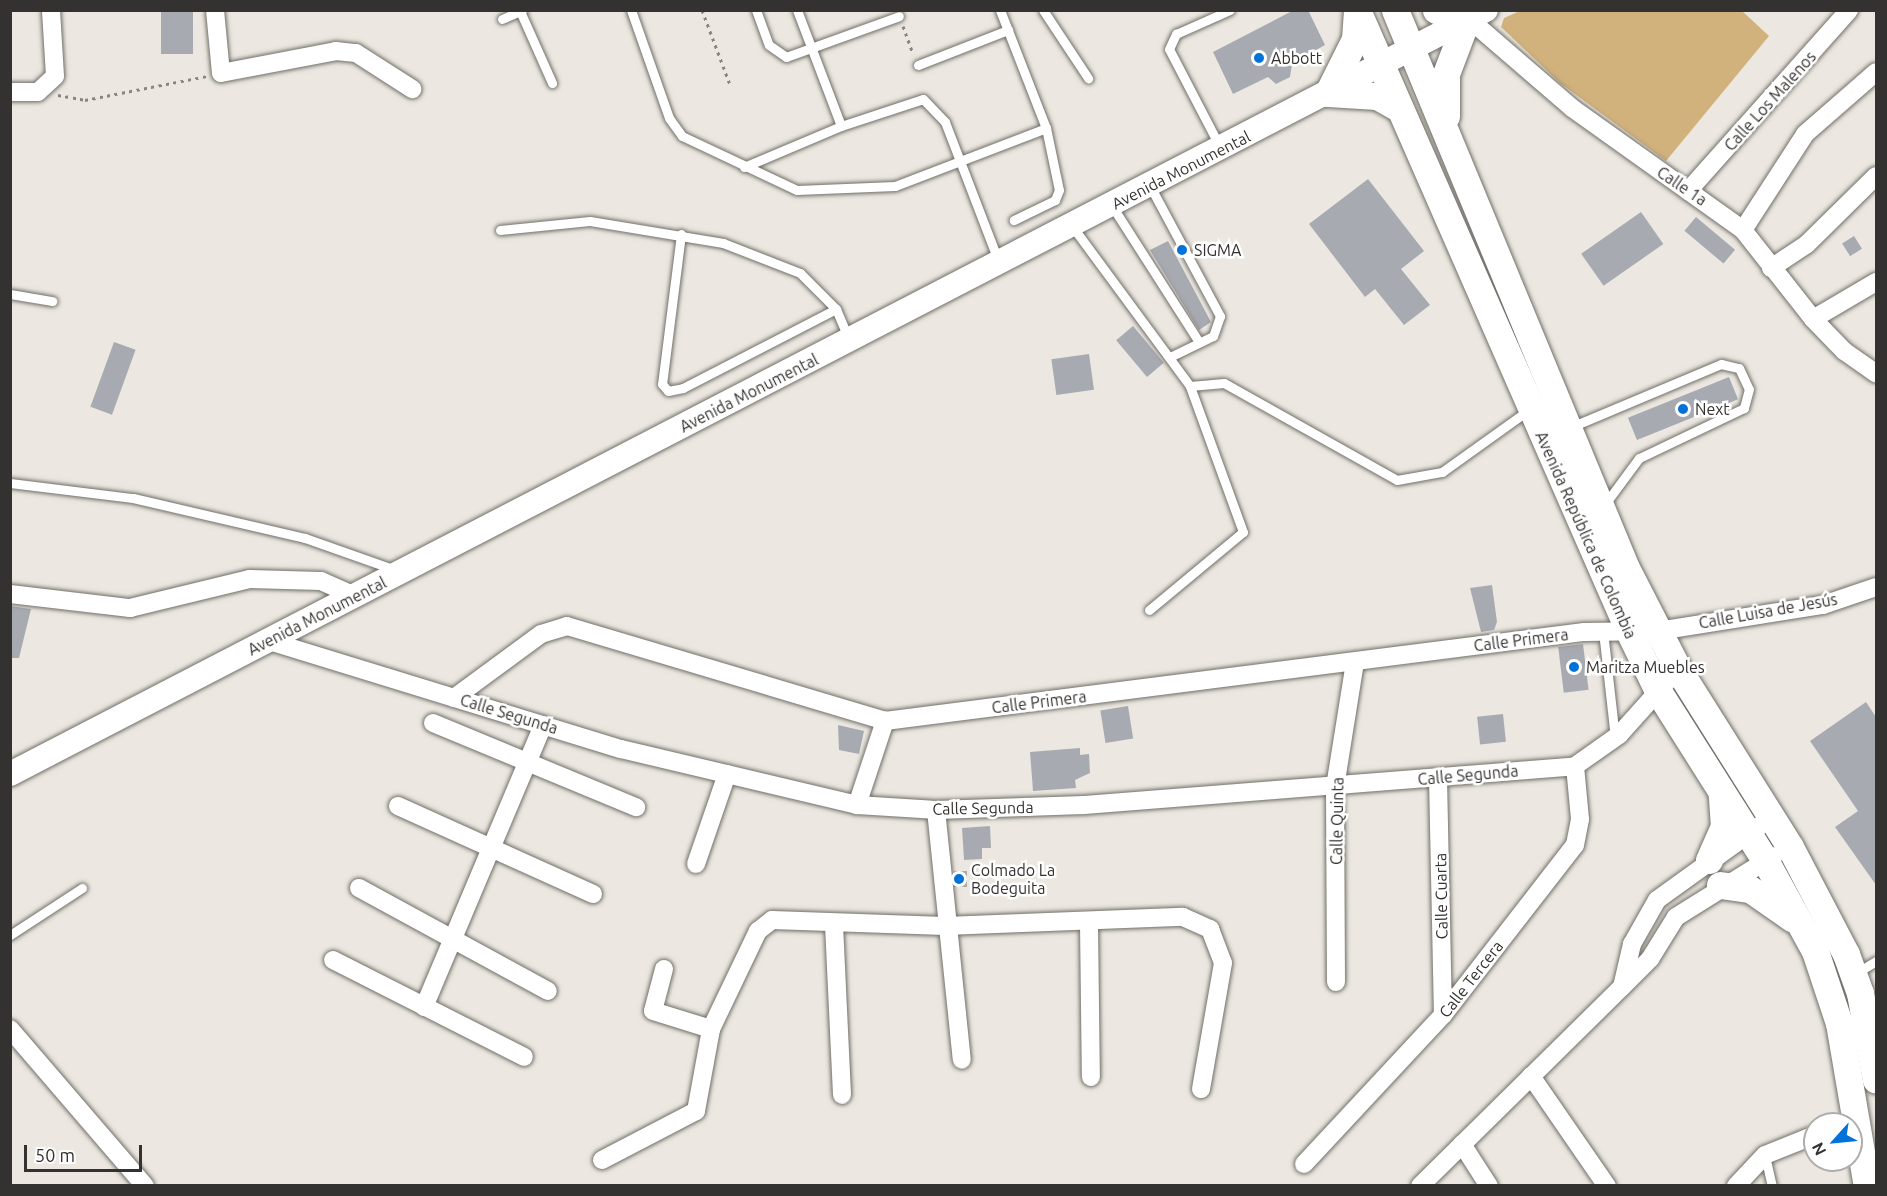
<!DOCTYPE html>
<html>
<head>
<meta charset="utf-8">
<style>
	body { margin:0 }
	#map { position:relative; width:1887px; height:1196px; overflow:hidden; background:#ece8e1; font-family:Ubuntu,sans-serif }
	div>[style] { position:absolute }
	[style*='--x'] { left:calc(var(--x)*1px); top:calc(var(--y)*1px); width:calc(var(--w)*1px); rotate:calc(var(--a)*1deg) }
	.green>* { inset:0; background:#d1b17c }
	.building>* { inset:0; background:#a7abb1; transform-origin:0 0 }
	.path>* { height:3px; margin-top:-1.5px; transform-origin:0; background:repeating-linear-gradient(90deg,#888581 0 3px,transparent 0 7.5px) }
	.roads { filter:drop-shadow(0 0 2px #716e68) drop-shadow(0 0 2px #716e68) }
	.lane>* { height:9px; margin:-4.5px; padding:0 4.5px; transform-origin:4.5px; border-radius:4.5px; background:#fff }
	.street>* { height:18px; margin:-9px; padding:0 9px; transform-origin:9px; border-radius:9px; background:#fff }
	.secondary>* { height:24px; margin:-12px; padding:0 12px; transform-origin:12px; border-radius:12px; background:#fff }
	.primary>* { height:27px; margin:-13.5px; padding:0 13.5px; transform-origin:13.5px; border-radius:13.5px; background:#fff }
	.dots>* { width:16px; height:16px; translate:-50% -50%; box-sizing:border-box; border:3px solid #fff; border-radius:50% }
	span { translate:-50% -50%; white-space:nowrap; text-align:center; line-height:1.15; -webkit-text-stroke:5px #fff; paint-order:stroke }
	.poi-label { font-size:16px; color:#343230 }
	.left { translate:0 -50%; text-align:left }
	.street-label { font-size:16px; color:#343230 }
	.frame { position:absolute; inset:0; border:12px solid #343230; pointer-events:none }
	.north { position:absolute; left:1803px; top:1112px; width:60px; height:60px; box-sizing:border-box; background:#fff; border:2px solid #aeadac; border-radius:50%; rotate:243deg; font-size:16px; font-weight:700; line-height:24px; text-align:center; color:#343230 }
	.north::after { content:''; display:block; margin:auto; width:21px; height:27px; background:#0272d9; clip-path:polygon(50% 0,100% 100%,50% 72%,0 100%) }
	.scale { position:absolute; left:24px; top:1145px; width:118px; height:27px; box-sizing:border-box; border:3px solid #343230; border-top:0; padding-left:8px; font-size:18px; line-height:21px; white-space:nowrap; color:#343230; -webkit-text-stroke:4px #fff; paint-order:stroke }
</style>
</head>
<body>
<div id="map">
	<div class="green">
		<i style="clip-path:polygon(1741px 10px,1769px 36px,1666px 161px,1560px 83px,1501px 27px,1504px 18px,1520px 11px)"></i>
	</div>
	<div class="building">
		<i style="left:161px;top:10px;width:32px;height:44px"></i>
		<i style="clip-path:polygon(1294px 10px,1308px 10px,1325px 45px,1292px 64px,1290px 77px,1276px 84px,1268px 77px,1233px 94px,1213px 52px)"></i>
		<i style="clip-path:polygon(1368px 179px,1424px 251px,1401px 269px,1430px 305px,1404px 325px,1375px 289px,1365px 297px,1309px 224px)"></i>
		<i style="left:1641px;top:212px;width:39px;height:73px;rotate:55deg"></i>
		<i style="left:1696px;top:217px;width:51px;height:18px;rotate:40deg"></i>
		<i style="left:1854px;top:236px;width:15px;height:14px;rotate:58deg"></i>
		<i style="clip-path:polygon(1168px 241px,1211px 322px,1199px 330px,1150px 250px)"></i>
		<i style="left:1133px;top:326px;width:48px;height:22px;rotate:50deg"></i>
		<i style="left:114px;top:342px;width:23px;height:69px;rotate:20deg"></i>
		<i style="left:1089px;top:354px;width:36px;height:38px;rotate:82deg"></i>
		<i style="left:1729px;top:377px;width:24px;height:109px;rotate:68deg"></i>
		<i style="clip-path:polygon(1492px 585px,1497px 622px,1494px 630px,1481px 632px,1470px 588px)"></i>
		<i style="clip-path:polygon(10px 606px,31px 609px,19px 658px,10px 658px)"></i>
		<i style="left:1583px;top:644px;width:46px;height:25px;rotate:83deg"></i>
		<i style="clip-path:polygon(1866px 702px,1876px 717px,1876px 885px,1835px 827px,1858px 811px,1810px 741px)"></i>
		<i style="left:1128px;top:706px;width:33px;height:28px;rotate:81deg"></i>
		<i style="left:1503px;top:714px;width:28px;height:26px;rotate:84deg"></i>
		<i style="clip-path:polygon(838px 725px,864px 731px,859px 754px,839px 750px)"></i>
		<i style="clip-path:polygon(1080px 748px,1080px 755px,1089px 754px,1090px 773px,1075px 780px,1076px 788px,1033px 791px,1030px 752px)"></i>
		<i style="clip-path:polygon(990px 826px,991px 848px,982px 848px,982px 859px,964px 860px,962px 828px)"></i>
		<i style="left:954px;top:871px;width:13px;height:16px"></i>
	</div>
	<div class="path">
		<i style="--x:702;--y:10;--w:82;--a:69.4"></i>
		<i style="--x:903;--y:26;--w:30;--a:70"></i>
		<i style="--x:58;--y:95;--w:27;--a:10"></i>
		<i style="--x:85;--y:100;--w:124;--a:-11.1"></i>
	</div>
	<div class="roads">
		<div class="lane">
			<i style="--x:631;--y:10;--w:114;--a:70.6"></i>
			<i style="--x:669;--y:118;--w:22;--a:54"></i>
			<i style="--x:682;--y:136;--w:127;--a:25.2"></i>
			<i style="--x:797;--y:190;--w:98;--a:-2.3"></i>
			<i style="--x:895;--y:186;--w:162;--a:-21"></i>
			<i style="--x:756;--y:10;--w:37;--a:70"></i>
			<i style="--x:769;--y:45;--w:21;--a:35"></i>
			<i style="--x:786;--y:57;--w:120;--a:-19.9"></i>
			<i style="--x:797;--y:10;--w:124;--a:69.2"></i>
			<i style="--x:1000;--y:10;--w:127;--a:68.7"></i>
			<i style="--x:1046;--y:128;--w:63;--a:78.2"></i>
			<i style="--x:1059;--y:190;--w:11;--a:112"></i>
			<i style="--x:1055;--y:200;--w:46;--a:154"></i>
			<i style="--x:1043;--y:10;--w:82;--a:56.5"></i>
			<i style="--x:520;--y:11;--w:79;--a:66"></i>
			<i style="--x:502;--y:19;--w:22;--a:-24"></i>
			<i style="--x:918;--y:65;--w:97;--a:-21.3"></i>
			<i style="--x:1220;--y:147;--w:110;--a:-117.5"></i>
			<i style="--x:1169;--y:49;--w:17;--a:-65"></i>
			<i style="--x:1176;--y:34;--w:59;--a:-24"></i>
			<i style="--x:744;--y:167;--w:105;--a:-22.9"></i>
			<i style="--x:841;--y:126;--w:86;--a:-18.2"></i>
			<i style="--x:923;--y:99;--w:32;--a:46"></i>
			<i style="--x:945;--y:122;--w:148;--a:69"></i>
			<i style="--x:1150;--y:186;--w:148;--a:61.7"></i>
			<i style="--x:1220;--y:316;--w:21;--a:109"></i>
			<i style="--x:1213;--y:336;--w:48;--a:154"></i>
			<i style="--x:1112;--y:206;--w:161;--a:57.4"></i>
			<i style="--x:1072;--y:226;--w:199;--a:53.6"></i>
			<i style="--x:1190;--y:386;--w:34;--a:-5"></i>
			<i style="--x:1224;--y:383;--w:198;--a:29.3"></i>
			<i style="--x:1397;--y:480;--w:46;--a:-10.1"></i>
			<i style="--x:1442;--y:472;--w:108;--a:-35.6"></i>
			<i style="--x:500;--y:230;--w:90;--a:-5.7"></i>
			<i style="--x:590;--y:221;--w:135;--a:9.4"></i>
			<i style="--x:723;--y:243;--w:83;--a:21.3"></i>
			<i style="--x:800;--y:273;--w:51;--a:45"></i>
			<i style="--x:836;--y:309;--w:34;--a:67"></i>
			<i style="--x:681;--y:234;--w:151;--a:97.2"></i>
			<i style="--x:662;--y:384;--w:9;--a:49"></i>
			<i style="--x:668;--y:391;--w:15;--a:-11"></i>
			<i style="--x:683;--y:388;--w:172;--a:-27.3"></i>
			<i style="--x:10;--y:294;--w:43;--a:9.5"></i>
			<i style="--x:1571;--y:427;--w:163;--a:-22.8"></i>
			<i style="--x:1721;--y:364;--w:18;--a:13"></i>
			<i style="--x:1739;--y:368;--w:23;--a:65"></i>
			<i style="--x:1749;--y:389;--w:20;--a:105"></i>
			<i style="--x:1744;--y:408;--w:116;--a:154.5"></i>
			<i style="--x:1639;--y:458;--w:57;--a:126.5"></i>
			<i style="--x:10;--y:483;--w:124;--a:7"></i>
			<i style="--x:133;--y:498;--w:177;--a:13.1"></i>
			<i style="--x:305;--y:538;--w:96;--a:19.4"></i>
			<i style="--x:1149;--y:610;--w:122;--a:-39.7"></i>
			<i style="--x:1243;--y:532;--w:155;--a:-110"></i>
			<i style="--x:1603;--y:631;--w:108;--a:83.6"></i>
			<i style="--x:10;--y:935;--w:86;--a:-33.1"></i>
			<i style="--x:1856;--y:973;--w:23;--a:-31"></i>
			<i style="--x:1765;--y:1156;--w:31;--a:77"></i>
		</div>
		<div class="street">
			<i style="--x:215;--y:10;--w:63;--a:84.6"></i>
			<i style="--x:221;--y:73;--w:117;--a:-10.8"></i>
			<i style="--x:336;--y:51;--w:20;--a:6"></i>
			<i style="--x:356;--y:53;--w:67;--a:32.7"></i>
			<i style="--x:1469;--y:19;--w:136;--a:40.8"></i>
			<i style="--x:1572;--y:108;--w:210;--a:35.5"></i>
			<i style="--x:1743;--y:230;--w:113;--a:51.8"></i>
			<i style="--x:1813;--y:319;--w:45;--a:45.9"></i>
			<i style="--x:1844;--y:351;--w:39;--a:35"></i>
			<i style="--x:10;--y:92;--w:28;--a:0"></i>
			<i style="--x:38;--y:92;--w:23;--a:-43"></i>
			<i style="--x:55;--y:76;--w:66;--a:-93.5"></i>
			<i style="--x:1688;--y:191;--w:242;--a:-48.3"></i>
			<i style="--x:1743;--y:230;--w:114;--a:-57.1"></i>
			<i style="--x:1805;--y:134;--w:94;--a:-41.1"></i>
			<i style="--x:1771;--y:268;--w:43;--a:-33.7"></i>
			<i style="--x:1807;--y:244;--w:97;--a:-44.6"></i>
			<i style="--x:1813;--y:319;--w:73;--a:-30.4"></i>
			<i style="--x:10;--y:594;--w:121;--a:6.7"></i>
			<i style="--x:130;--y:608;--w:123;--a:-13.6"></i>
			<i style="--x:250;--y:579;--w:71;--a:1.6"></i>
			<i style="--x:321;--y:581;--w:37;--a:24"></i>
			<i style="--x:269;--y:641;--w:368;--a:17.1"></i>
			<i style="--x:621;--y:749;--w:243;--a:13.3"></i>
			<i style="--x:857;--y:805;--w:79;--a:3.6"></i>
			<i style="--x:936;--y:810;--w:148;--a:-1.9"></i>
			<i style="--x:1084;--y:805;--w:493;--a:-4.5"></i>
			<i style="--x:1575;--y:766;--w:54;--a:-35.2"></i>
			<i style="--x:1619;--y:735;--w:89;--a:-48.2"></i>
			<i style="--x:454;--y:698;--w:108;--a:-36.3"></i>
			<i style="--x:541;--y:634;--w:27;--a:-17"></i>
			<i style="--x:567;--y:626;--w:332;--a:16.6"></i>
			<i style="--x:885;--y:721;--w:705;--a:-7.26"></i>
			<i style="--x:1584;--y:632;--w:74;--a:-0.8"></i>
			<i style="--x:1658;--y:631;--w:167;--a:-9"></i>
			<i style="--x:1823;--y:605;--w:56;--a:-18.8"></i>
			<i style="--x:433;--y:723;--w:220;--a:22.5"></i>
			<i style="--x:1438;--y:778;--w:237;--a:88.8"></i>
			<i style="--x:857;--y:805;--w:89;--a:-71.6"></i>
			<i style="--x:398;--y:806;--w:214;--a:24.3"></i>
			<i style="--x:936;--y:810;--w:251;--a:84.1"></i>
			<i style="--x:1772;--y:817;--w:142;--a:144.2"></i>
			<i style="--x:1657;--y:900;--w:51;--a:119.6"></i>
			<i style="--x:1632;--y:944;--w:44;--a:103.1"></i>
			<i style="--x:1622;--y:987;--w:40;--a:-45"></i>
			<i style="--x:1650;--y:959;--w:49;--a:-58.2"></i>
			<i style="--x:1676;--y:917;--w:115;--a:-31.9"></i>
			<i style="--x:696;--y:864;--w:95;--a:-71"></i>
			<i style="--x:359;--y:888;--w:215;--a:28.6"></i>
			<i style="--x:1089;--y:924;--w:153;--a:89.3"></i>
			<i style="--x:834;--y:925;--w:170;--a:87.3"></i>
			<i style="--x:333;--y:960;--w:214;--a:26.9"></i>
			<i style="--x:664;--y:969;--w:43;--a:104.7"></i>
			<i style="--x:653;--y:1011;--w:61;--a:17.2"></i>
			<i style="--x:1336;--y:982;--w:195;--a:-90.3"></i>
			<i style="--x:1335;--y:787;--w:127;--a:-80.9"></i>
			<i style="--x:424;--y:1007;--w:306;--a:-67.1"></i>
			<i style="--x:10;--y:1029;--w:207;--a:49.3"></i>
			<i style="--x:1531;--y:1076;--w:134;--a:55.4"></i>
			<i style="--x:1462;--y:1144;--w:50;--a:57.3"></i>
			<i style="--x:602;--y:1160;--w:106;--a:-27.5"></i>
			<i style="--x:696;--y:1111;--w:83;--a:-79.6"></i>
			<i style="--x:711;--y:1029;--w:109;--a:-64.4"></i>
			<i style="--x:758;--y:931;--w:18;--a:-38"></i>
			<i style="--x:772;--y:920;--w:173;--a:2"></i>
			<i style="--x:945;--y:926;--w:238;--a:-2.2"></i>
			<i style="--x:1183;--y:917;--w:30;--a:24"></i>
			<i style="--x:1210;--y:929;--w:36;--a:69"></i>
			<i style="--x:1223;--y:963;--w:128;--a:99.9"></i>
			<i style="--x:1304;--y:1164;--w:204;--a:-47"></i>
			<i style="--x:1443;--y:1015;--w:215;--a:-52.2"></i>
			<i style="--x:1575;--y:845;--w:26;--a:-79"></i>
			<i style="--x:1580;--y:819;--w:53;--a:-95.4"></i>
			<i style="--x:1420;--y:1186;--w:284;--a:-44.6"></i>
			<i style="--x:1736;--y:1186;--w:42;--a:-46.9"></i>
			<i style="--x:1765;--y:1155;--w:54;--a:-21.8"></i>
		</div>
		<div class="secondary">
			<i style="--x:10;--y:774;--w:1662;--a:-27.37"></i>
		</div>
		<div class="primary">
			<i style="--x:1357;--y:10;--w:678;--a:66.35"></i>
			<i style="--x:1629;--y:631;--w:67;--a:64.2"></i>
			<i style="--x:1658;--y:691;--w:200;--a:57.7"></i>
			<i style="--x:1765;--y:860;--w:104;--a:61.2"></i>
			<i style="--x:1815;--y:951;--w:76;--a:71.6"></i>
			<i style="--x:1839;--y:1023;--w:165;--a:80.3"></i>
			<i style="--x:1395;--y:10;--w:604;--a:67.51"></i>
			<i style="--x:1626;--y:568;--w:114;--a:62.8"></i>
			<i style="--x:1678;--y:669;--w:210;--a:57.8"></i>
			<i style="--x:1790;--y:847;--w:121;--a:62.4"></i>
			<i style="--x:1846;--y:954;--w:41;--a:70.3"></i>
			<i style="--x:1860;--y:993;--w:88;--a:79.6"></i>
			<i style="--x:1436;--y:10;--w:32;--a:20"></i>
			<i style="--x:1466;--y:21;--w:57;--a:110.7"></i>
			<i style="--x:1446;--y:74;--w:42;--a:90"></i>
			<i style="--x:1328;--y:93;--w:60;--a:-63.4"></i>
			<i style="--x:1355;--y:39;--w:28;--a:-86"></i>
			<i style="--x:1328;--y:93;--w:49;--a:3.5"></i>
			<i style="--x:1377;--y:96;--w:26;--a:29"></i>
			<i style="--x:1709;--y:860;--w:36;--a:-66"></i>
			<i style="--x:1724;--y:827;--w:32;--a:-94"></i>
			<i style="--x:1720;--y:885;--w:30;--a:8"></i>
			<i style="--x:1750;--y:889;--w:52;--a:34.9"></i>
		</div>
	</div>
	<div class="dots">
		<i style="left:1259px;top:58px;background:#0272d9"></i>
		<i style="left:1182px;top:250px;background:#0272d9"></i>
		<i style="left:1683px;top:409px;background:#0272d9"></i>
		<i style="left:1574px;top:667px;background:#0272d9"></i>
		<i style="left:959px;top:879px;background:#0272d9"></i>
	</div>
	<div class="poi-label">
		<span class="left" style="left:1271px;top:58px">Abbott</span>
		<span class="left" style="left:1194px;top:250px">SIGMA</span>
		<span class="left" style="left:1695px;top:409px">Next</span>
		<span class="left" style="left:1586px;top:667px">Maritza Muebles</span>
		<span class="left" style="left:971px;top:879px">Colmado La<br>Bodeguita</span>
	</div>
	<div class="street-label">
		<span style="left:1770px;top:101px;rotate:-48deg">Calle Los Malenos</span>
		<span style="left:1181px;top:170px;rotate:-27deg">Avenida Monumental</span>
		<span style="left:1682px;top:186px;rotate:34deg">Calle 1a</span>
		<span style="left:749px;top:393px;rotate:-27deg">Avenida Monumental</span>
		<span style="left:1586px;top:535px;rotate:66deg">Avenida República de Colombia</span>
		<span style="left:1768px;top:611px;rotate:-10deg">Calle Luisa de Jesús</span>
		<span style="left:317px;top:616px;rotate:-27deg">Avenida Monumental</span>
		<span style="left:1521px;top:640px;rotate:-7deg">Calle Primera</span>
		<span style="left:1039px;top:702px;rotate:-7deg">Calle Primera</span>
		<span style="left:509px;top:714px;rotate:17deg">Calle Segunda</span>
		<span style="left:1468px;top:775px;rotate:-5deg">Calle Segunda</span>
		<span style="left:983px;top:808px;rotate:-1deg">Calle Segunda</span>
		<span style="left:1337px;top:821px;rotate:-89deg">Calle Quinta</span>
		<span style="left:1441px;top:896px;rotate:-91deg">Calle Cuarta</span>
		<span style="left:1471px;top:979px;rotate:-52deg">Calle Tercera</span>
	</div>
	<div class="frame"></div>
	<div class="north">N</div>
	<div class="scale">50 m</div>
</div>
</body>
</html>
